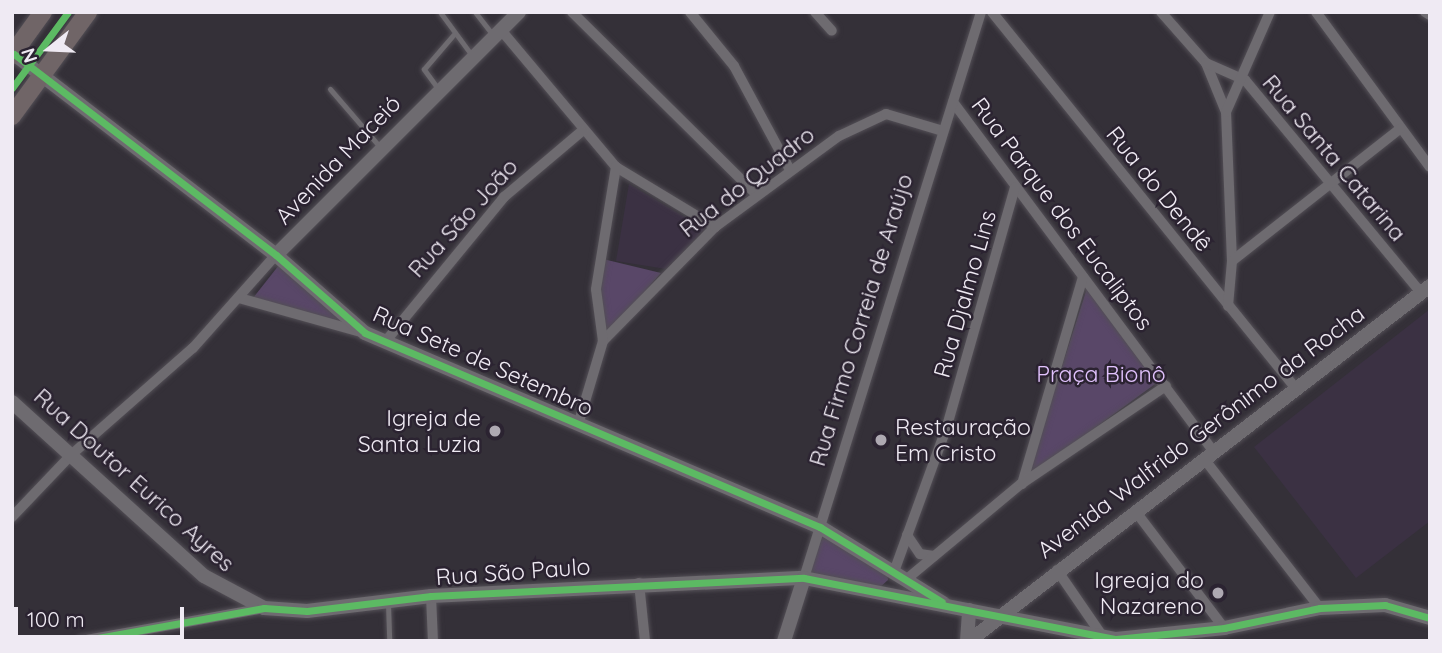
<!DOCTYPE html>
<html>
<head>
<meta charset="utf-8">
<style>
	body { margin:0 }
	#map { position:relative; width:1442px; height:653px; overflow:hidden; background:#343038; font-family:Quicksand,sans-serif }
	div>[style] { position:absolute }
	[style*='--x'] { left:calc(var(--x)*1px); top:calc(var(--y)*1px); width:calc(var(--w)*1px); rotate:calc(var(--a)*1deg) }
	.built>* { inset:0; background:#3b3143 }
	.green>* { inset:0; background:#594768 }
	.roads { filter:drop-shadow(0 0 2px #534f56) drop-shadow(0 0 2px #534f56) }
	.lane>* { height:5px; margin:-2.5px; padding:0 2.5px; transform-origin:2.5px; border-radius:2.5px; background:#6e6b70 }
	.street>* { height:10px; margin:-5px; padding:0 5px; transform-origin:5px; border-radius:5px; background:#6e6b70 }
	.secondary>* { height:14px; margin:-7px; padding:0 7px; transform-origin:7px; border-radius:7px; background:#6e6b70 }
	.highway>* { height:18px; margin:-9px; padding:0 9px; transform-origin:9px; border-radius:9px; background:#706567 }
	.cycleway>* { height:7px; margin:-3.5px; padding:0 3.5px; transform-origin:3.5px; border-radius:3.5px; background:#5cba63 }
	.dots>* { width:19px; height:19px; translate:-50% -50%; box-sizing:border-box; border:4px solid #2b2331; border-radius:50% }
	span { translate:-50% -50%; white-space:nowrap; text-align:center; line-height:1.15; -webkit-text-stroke:5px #2b2331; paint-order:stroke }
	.street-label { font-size:23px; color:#efeaf3 }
	.park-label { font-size:23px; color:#e1c2fd }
	.poi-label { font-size:23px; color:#efeaf3 }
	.right { translate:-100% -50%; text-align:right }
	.left { translate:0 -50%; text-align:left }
	.frame { position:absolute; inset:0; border:14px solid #efeaf3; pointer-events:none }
	.north { position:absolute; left:14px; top:14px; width:70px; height:70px; -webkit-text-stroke:5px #2b2331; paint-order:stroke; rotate:252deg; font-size:19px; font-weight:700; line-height:28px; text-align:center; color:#efeaf3 }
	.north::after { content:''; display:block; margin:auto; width:24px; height:32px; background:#efeaf3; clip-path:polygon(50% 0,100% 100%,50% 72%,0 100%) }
	.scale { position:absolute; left:14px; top:607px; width:170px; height:32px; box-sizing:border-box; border:4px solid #efeaf3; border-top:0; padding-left:9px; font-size:21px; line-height:24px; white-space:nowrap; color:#efeaf3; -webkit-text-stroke:5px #2b2331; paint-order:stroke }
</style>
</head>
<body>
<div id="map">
	<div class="built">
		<i style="clip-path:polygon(629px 184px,705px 229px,666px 269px,616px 261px)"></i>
		<i style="clip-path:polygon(1430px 309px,1430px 521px,1356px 578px,1254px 447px)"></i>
	</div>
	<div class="green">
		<i style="clip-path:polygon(603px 259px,661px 273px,605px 336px,599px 319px)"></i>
		<i style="clip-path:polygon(279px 265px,353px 327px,253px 298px)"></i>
		<i style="clip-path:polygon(1087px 288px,1158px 382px,1026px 478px,1041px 432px)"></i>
		<i style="clip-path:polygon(821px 533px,887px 571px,888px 580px,878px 589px,808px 576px)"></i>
	</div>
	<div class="roads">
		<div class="lane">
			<i style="--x:440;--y:12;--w:56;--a:53.7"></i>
			<i style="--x:475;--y:12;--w:29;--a:52"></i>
			<i style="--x:330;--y:89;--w:77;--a:49.2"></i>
			<i style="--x:439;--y:90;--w:26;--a:-126"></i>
			<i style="--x:424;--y:69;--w:46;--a:-49.4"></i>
			<i style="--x:388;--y:604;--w:37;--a:88"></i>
		</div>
		<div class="street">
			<i style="--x:572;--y:12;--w:259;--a:44.7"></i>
			<i style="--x:690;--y:12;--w:70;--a:50.8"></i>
			<i style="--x:734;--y:66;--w:118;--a:61.7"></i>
			<i style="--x:815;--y:12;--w:25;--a:48"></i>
			<i style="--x:992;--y:12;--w:484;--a:51.1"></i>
			<i style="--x:1161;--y:12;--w:68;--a:48.6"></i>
			<i style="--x:1206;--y:63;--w:53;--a:67.8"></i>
			<i style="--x:1316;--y:12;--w:192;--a:53.7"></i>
			<i style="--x:1425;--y:12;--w:6;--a:31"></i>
			<i style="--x:501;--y:30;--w:179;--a:50"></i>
			<i style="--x:616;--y:167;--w:116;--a:31.2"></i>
			<i style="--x:1206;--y:63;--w:43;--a:23.6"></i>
			<i style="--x:1245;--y:80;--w:276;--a:50.4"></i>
			<i style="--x:953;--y:102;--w:437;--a:53.3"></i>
			<i style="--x:1232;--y:261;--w:149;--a:-92.3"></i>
			<i style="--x:1226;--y:112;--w:109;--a:-66.3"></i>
			<i style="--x:239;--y:298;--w:127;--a:15.6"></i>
			<i style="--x:1228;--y:306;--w:45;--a:-84.9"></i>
			<i style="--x:1232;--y:261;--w:214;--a:-38.2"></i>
			<i style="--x:603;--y:341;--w:160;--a:-45.5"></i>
			<i style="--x:715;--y:227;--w:154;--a:-36.3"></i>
			<i style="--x:839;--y:136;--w:52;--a:-25.1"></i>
			<i style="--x:886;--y:114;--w:59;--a:16.6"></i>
			<i style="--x:385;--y:342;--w:188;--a:-50.6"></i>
			<i style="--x:504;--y:197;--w:102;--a:-40.2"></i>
			<i style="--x:578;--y:425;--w:88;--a:-73.4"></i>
			<i style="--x:603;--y:341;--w:52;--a:-97.7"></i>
			<i style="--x:596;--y:289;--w:124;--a:-80.7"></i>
			<i style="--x:1205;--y:460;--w:187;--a:52.2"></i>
			<i style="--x:1022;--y:484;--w:216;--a:-73.6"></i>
			<i style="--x:1136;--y:512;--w:146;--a:52.8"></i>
			<i style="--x:12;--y:517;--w:86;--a:-46.4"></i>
			<i style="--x:71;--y:455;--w:162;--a:-41.3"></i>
			<i style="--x:193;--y:348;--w:125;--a:-48.3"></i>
			<i style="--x:907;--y:535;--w:23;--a:56"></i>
			<i style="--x:920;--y:554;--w:14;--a:8"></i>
			<i style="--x:895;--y:569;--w:152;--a:-70"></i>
			<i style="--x:947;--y:426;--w:248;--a:-74.1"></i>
			<i style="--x:1057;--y:570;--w:81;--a:55.5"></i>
			<i style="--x:804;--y:578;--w:593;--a:-72.63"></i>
			<i style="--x:908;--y:578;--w:147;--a:-39.8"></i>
			<i style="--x:1021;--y:484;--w:175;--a:-34.1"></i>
			<i style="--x:639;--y:583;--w:58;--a:84.1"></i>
			<i style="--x:431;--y:596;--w:45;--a:87.5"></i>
			<i style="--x:81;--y:641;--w:186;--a:-10.2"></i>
		</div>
		<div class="secondary">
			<i style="--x:14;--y:54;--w:330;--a:37.5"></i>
			<i style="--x:276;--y:255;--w:118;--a:41.2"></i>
			<i style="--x:365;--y:333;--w:495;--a:23.1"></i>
			<i style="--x:820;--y:527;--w:145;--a:31.7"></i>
			<i style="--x:276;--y:255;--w:344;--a:-45"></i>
			<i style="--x:12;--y:402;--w:259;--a:42.2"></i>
			<i style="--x:204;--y:576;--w:68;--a:28.1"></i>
			<i style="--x:264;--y:608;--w:43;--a:4"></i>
			<i style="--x:307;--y:611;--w:125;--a:-6.9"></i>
			<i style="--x:431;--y:596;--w:373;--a:-2.8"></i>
			<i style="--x:804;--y:578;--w:318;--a:11.1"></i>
			<i style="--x:1116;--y:639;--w:109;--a:-5.8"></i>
			<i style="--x:1224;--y:628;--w:98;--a:-11.8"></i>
			<i style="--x:1320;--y:608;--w:65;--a:-2.6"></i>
			<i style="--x:1385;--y:605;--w:47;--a:16.1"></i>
			<i style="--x:784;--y:641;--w:66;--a:-72.4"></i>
			<i style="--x:967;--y:641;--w:31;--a:-86"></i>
			<i style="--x:969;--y:641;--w:582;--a:-37.6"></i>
		</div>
		<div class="highway">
			<i style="--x:12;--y:55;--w:53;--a:-54.2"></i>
			<i style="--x:12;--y:116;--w:129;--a:-53.8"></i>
		</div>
	</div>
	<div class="cycleway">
		<i style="--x:14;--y:54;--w:330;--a:37.5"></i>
		<i style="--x:276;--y:255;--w:118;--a:41.2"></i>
		<i style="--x:365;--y:333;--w:495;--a:23.1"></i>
		<i style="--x:820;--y:527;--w:143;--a:31.6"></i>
		<i style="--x:12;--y:88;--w:94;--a:-53.6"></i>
		<i style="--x:81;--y:641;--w:186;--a:-10.2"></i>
		<i style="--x:264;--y:608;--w:43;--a:4"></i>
		<i style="--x:307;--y:611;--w:125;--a:-6.9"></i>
		<i style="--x:431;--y:596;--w:373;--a:-2.8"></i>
		<i style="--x:804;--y:578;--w:318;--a:11.1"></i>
		<i style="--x:1116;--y:639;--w:109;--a:-5.8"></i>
		<i style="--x:1224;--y:628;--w:98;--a:-11.8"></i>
		<i style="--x:1320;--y:608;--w:65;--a:-2.6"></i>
		<i style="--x:1385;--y:605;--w:47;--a:16.1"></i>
	</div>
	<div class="dots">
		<i style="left:495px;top:431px;background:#aea9b2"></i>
		<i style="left:881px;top:440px;background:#aea9b2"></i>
		<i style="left:1218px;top:593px;background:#aea9b2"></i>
	</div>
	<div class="street-label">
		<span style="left:1334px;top:158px;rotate:50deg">Rua Santa Catarina</span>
		<span style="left:338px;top:160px;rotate:-46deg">Avenida Maceió</span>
		<span style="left:747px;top:182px;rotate:-38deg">Rua do Quadro</span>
		<span style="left:1159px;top:189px;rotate:51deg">Rua do Dendê</span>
		<span style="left:1062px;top:214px;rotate:53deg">Rua Parque dos Eucaliptos</span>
		<span style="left:463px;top:218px;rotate:-48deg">Rua São João</span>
		<span style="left:965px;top:294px;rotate:-74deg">Rua Djalmo Lins</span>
		<span style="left:861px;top:320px;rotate:-73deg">Rua Firmo Correia de Araújo</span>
		<span style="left:483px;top:361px;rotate:24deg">Rua Sete de Setembro</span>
		<span style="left:1201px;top:432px;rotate:-37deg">Avenida Walfrido Gerônimo da Rocha</span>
		<span style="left:134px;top:480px;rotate:42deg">Rua Doutor Eurico Ayres</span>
		<span style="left:513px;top:572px;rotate:-4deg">Rua São Paulo</span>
	</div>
	<div class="park-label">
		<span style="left:1101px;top:374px">Praça Bionô</span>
	</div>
	<div class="poi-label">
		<span class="right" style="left:481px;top:431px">Igreja de<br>Santa Luzia</span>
		<span class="left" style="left:895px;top:440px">Restauração<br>Em Cristo</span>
		<span class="right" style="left:1204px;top:593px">Igreaja do<br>Nazareno</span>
	</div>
	<div class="frame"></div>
	<div class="north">N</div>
	<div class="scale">100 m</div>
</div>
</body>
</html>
